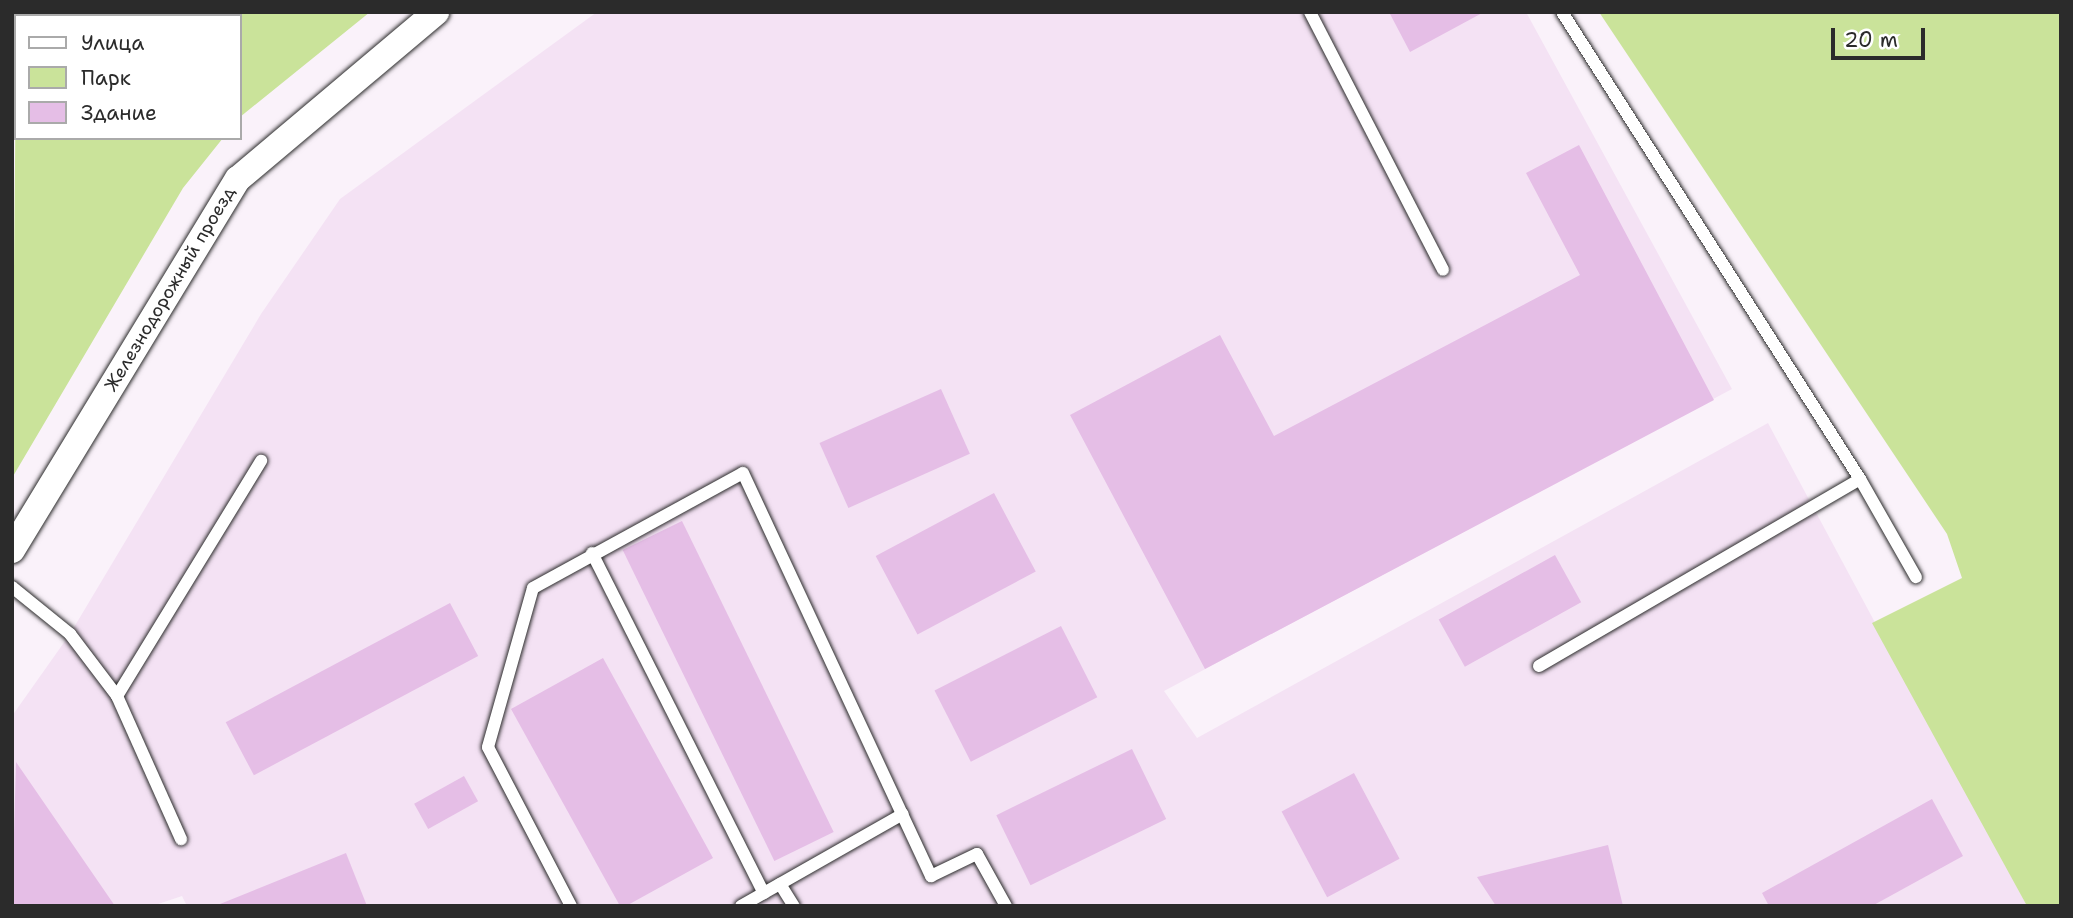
<!DOCTYPE html>
<html>
<head>
<meta charset="utf-8">
<style>
	body { margin:0 }
	#map { position:relative; width:2073px; height:918px; overflow:hidden; background:#faf2fa; font-family:"Shantell Sans",sans-serif }
	div>[style] { position:absolute }
	[style*='--x'] { left:calc(var(--x)*1px); top:calc(var(--y)*1px); width:calc(var(--w)*1px); rotate:calc(var(--a)*1deg) }
	.built>* { inset:0; background:#f4e2f4 }
	.green>* { inset:0; background:#cae39a }
	.building>* { inset:0; background:#e5bee6; transform-origin:0 0 }
	.roads { filter:drop-shadow(0 0 2px #2b2b2b) drop-shadow(0 0 2px #2b2b2b) }
	.lane>* { height:12px; margin:-6px; padding:0 6px; transform-origin:6px; border-radius:6px; background:#fff }
	.street>* { height:26px; margin:-13px; padding:0 13px; transform-origin:13px; border-radius:13px; background:#fff }
	span { translate:-50% -50%; white-space:nowrap; text-align:center; line-height:1.15; -webkit-text-stroke:5px #fff; paint-order:stroke }
	.street-label { font-size:18px; color:#2b2b2b }
	.frame { position:absolute; inset:0; border:14px solid #2b2b2b; pointer-events:none }
	.legend { position:absolute; left:14px; top:14px; width:228px; height:126px; box-sizing:border-box; background:#fff; border:2px solid #aaa; margin:0; padding:9px 12px; list-style:none; font-size:21px; color:#2b2b2b }
	.legend li { display:flex; align-items:center; gap:14px; height:35px }
	.legend b { width:35px; border:2px solid #aaa }
	.scale { position:absolute; left:1831px; top:28px; width:94px; height:32px; box-sizing:border-box; border:4px solid #2b2b2b; border-top:0; padding-left:9px; font-size:21px; line-height:24px; white-space:nowrap; color:#2b2b2b; -webkit-text-stroke:5px #fff; paint-order:stroke }
</style>
</head>
<body>
<div id="map">
	<div class="built">
		<i style="clip-path:polygon(597px 12px,1526px 12px,1732px 389px,1164px 691px,1197px 738px,1768px 423px,2027px 906px,187px 906px,182px 896px,152px 906px,12px 906px,12px 716px,70px 634px,261px 314px,340px 199px)"></i>
	</div>
	<div class="green">
		<i style="clip-path:polygon(66px 12px,370px 12px,240px 117px,240px 16px,63px 16px)"></i>
		<i style="clip-path:polygon(1599px 12px,2061px 12px,2061px 906px,2027px 906px,1872px 623px,1962px 578px,1947px 534px)"></i>
		<i style="clip-path:polygon(16px 59px,16px 138px,223px 138px,183px 188px,12px 478px)"></i>
	</div>
	<div class="building">
		<i style="clip-path:polygon(1389px 12px,1484px 12px,1410px 52px)"></i>
		<i style="clip-path:polygon(1579px 145px,1714px 400px,1205px 669px,1070px 415px,1220px 335px,1274px 436px,1580px 275px,1526px 173px)"></i>
		<i style="left:941px;top:389px;width:71px;height:133px;rotate:66deg"></i>
		<i style="left:994px;top:493px;width:89px;height:134px;rotate:62deg"></i>
		<i style="left:682px;top:521px;width:346px;height:66px;rotate:64deg"></i>
		<i style="left:1555px;top:555px;width:54px;height:133px;rotate:61deg"></i>
		<i style="left:450px;top:603px;width:60px;height:254px;rotate:62deg"></i>
		<i style="left:1061px;top:626px;width:80px;height:142px;rotate:63deg"></i>
		<i style="clip-path:polygon(603px 658px,713px 858px,626px 906px,620px 906px,511px 709px)"></i>
		<i style="left:1132px;top:749px;width:78px;height:151px;rotate:64deg"></i>
		<i style="clip-path:polygon(16px 762px,115px 906px,12px 906px)"></i>
		<i style="left:1354px;top:773px;width:97px;height:82px;rotate:62deg"></i>
		<i style="left:464px;top:776px;width:29px;height:57px;rotate:61deg"></i>
		<i style="clip-path:polygon(1932px 799px,1963px 856px,1872px 906px,1769px 906px,1762px 893px)"></i>
		<i style="clip-path:polygon(1608px 845px,1623px 906px,1496px 906px,1477px 877px)"></i>
		<i style="clip-path:polygon(346px 853px,367px 906px,215px 906px)"></i>
	</div>
	<div class="roads">
		<div class="lane">
			<i style="--x:1310;--y:12;--w:290;--a:62.7"></i>
			<i style="--x:1860;--y:479;--w:113;--a:60.3"></i>
			<i style="--x:592;--y:553;--w:381;--a:63.2"></i>
			<i style="--x:12;--y:587;--w:75;--a:39"></i>
			<i style="--x:70;--y:634;--w:78;--a:52.8"></i>
			<i style="--x:117;--y:696;--w:157;--a:65.9"></i>
			<i style="--x:1539;--y:666;--w:371;--a:-30.2"></i>
			<i style="--x:1860;--y:479;--w:554;--a:-122.54"></i>
			<i style="--x:117;--y:696;--w:276;--a:-58.5"></i>
			<i style="--x:780;--y:884;--w:26;--a:58"></i>
			<i style="--x:571;--y:906;--w:179;--a:-117.6"></i>
			<i style="--x:488;--y:747;--w:165;--a:-74.2"></i>
			<i style="--x:533;--y:588;--w:239;--a:-28.7"></i>
			<i style="--x:743;--y:473;--w:445;--a:65"></i>
			<i style="--x:931;--y:876;--w:51;--a:-25.6"></i>
			<i style="--x:977;--y:854;--w:60;--a:60.9"></i>
			<i style="--x:741;--y:906;--w:186;--a:-29.6"></i>
		</div>
		<div class="street">
			<i style="--x:12;--y:550;--w:434;--a:-58.7"></i>
			<i style="--x:238;--y:179;--w:259;--a:-40.1"></i>
		</div>
	</div>
	<div class="street-label">
		<span style="left:170px;top:289px;rotate:-59deg">Железнодорожный проезд</span>
	</div>
	<div class="frame"></div>
	<ul class="legend">
	<li><b style="height:9px;background:#fff"></b>Улица</li>
	<li><b style="height:19px;background:#cae39a"></b>Парк</li>
	<li><b style="height:19px;background:#e5bee6"></b>Здание</li>
	</ul>
	<div class="scale">20 m</div>
</div>
</body>
</html>
